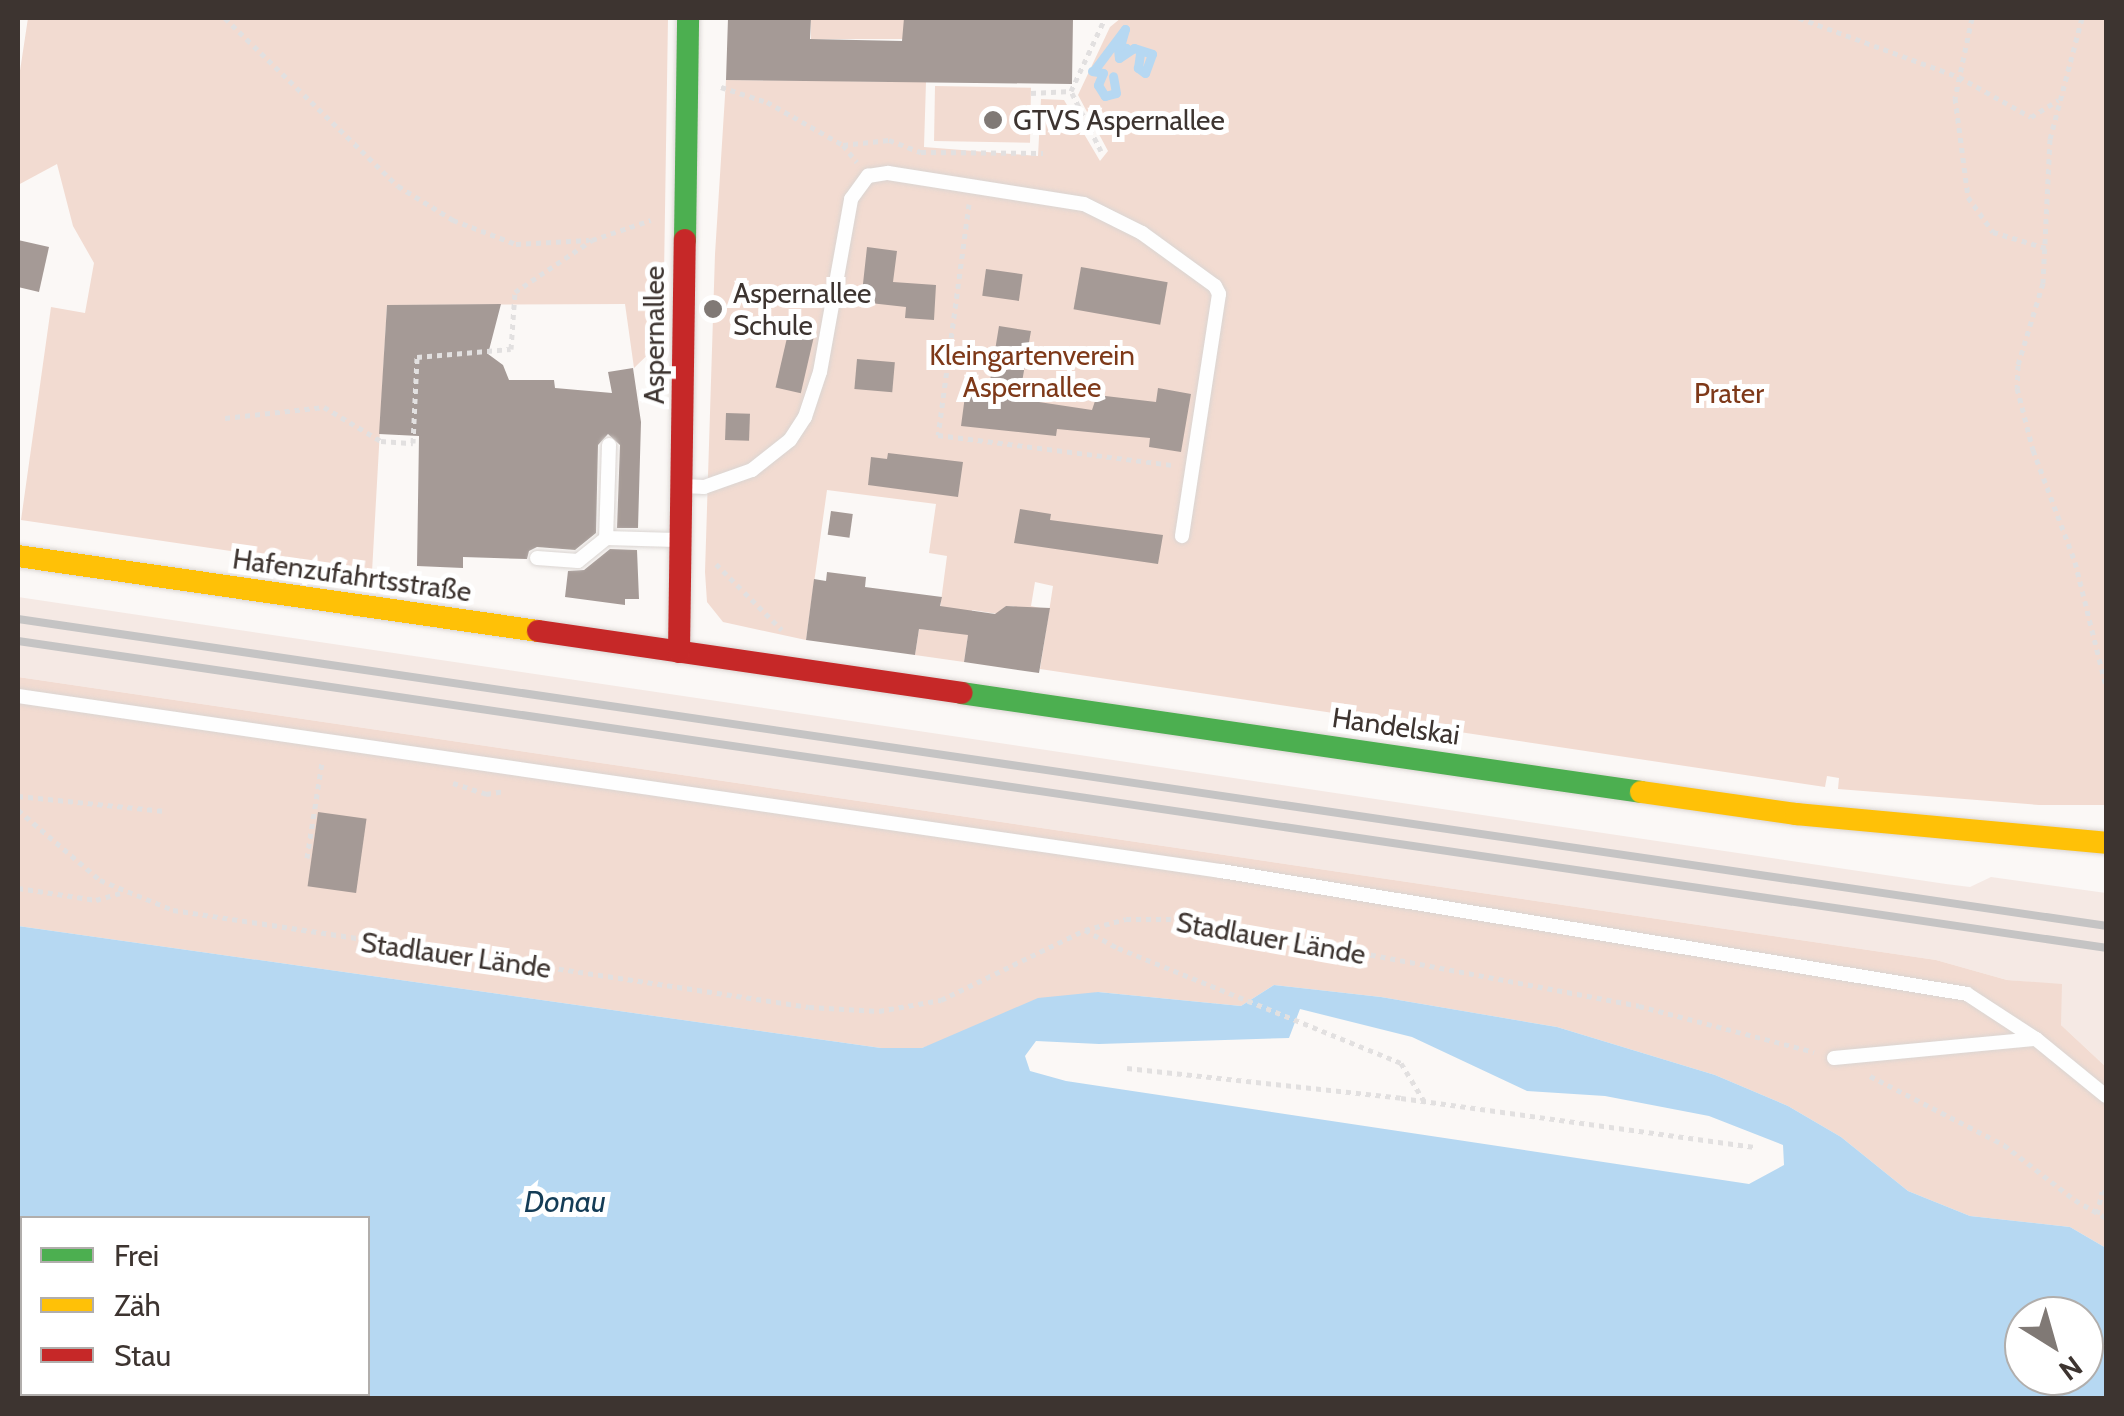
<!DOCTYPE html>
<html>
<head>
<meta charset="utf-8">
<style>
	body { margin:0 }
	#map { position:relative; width:2124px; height:1416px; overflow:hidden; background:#fbf8f6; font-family:Cabin,sans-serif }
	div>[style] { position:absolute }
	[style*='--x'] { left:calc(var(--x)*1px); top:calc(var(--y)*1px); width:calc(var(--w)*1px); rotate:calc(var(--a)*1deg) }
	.built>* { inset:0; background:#f5e9e4 }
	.green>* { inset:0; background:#f2dbd1; transform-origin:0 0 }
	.water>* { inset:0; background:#b6d8f2 }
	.stream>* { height:9px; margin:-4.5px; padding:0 4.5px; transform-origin:4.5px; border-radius:4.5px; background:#b6d8f2 }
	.building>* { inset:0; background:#a59a96; transform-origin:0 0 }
	.path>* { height:5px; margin-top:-2.5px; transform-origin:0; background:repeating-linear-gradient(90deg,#e2e0e0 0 5px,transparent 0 10px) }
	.roads { filter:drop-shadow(0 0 2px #dad5d2) drop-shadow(0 0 2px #dad5d2) }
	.lane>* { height:14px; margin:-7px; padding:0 7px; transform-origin:7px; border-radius:7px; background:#fefefe }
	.fast>* { height:22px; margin:-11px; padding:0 11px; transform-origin:11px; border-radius:11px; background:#4caf50 }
	.slow>* { height:22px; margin:-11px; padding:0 11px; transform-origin:11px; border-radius:11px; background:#ffc107 }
	.jam>* { height:22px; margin:-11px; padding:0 11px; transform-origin:11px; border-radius:11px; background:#c62828 }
	.rail>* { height:8px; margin:-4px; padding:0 4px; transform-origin:4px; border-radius:4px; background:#c5c4c4 }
	.dots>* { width:28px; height:28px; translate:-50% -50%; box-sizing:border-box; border:5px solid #fff; border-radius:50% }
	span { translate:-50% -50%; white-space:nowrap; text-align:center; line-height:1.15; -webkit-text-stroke:10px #fff; paint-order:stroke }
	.poi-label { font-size:28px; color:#3d3430 }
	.left { translate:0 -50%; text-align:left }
	.street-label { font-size:28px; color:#3d3430 }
	.park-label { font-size:28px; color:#7e3919 }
	.water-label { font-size:30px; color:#143c56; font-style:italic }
	.frame { position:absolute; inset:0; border:20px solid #3d3430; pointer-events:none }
	.legend { position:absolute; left:20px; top:1216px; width:350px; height:180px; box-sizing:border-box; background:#fff; border:2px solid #b1aeac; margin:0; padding:12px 18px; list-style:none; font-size:30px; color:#3d3430 }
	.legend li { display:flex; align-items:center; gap:20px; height:50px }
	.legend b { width:50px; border:2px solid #b1aeac }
	.north { position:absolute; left:2004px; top:1296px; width:100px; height:100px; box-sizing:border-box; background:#fff; border:2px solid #b1aeac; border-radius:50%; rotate:143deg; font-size:28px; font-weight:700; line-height:40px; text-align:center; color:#3d3430 }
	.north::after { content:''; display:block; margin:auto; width:35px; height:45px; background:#807975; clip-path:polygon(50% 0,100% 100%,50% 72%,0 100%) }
</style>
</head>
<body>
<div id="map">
	<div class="built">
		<i style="clip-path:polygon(18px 597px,1946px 884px,1970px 887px,1991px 877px,2106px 893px,2106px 1067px,2061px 1025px,2061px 985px,2007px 980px,1936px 960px,18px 677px)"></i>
	</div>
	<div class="green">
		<i style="clip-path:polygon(28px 18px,668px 18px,663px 340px,634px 368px,625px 304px,387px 305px,372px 572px,21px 520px,51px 307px,85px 313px,94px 263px,73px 226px,57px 164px,18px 185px,18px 84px)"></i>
		<i style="left:811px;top:18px;width:93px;height:21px"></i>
		<i style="clip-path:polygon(1121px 18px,2106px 18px,2106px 805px,2039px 805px,1838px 789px,1839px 778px,1827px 776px,1825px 787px,1040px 669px,1053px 586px,1035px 582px,1031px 606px,1040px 608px,1039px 620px,1019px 614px,1014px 606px,1006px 606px,998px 614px,972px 610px,964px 662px,915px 655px,919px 629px,937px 631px,947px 556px,929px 553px,936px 504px,827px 490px,806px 640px,723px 622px,707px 602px,705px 572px,715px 254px,726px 80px,926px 82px,924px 147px,1038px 156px,1041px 99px,1064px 100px,1100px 161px,1108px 151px,1078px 95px,1110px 27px)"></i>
		<i style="left:935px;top:86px;width:96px;height:55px;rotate:1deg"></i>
		<i style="clip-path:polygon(18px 677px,1936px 960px,2007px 980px,2062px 984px,2061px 1025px,2106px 1067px,2106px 1248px,2070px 1227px,1970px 1216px,1908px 1191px,1841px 1137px,1788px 1106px,1715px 1075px,1557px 1027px,1381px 997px,1274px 985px,1241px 1006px,1098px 992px,922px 1048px,881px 1048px,18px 926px)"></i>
	</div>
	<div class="water">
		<i style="clip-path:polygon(evenodd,18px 926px,881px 1048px,922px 1048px,1038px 998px,1098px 992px,1241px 1006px,1274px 985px,1381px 997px,1557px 1027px,1715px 1075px,1788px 1106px,1841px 1137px,1908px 1191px,1970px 1216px,2070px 1227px,2106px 1248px,2106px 1398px,18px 1398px,18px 926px,1300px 1009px,1412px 1037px,1527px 1091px,1605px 1096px,1709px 1116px,1783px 1145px,1784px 1165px,1749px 1184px,1066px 1081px,1030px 1071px,1025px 1056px,1036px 1041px,1099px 1044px,1289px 1038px,1300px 1009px,18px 926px,22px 1218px,368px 1218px,368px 1394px,22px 1394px,22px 1218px,18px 926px,2024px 1316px,2084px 1316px,2084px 1376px,2024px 1376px,2024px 1316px)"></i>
	</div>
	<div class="stream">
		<i style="--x:1119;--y:51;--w:4;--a:27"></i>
		<i style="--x:1123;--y:53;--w:6;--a:-59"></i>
		<i style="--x:1126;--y:48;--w:8;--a:173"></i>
		<i style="--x:1118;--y:49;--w:9;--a:84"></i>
		<i style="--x:1119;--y:58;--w:18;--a:-34"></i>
		<i style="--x:1134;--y:48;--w:19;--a:18"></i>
		<i style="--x:1152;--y:54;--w:20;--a:110"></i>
		<i style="--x:1145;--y:73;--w:9;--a:-144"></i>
		<i style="--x:1138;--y:68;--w:15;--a:-82"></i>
		<i style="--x:1095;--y:69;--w:50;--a:-53.1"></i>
		<i style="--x:1125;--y:29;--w:18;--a:106"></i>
		<i style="--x:1092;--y:71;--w:11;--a:10"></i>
		<i style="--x:1103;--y:73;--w:13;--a:113"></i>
		<i style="--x:1098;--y:85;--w:13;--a:58"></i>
		<i style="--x:1105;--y:96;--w:11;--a:-15"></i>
		<i style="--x:1116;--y:93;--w:17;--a:-100"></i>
	</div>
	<div class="building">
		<i style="clip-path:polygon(728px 18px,811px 18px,810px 39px,902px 41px,904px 18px,1073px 18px,1072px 84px,726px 80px)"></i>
		<i style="clip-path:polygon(18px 240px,49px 247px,39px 292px,18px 287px)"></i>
		<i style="clip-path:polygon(867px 247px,897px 251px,893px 282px,936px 285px,934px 320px,905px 318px,906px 307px,861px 302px)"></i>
		<i style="left:1081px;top:267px;width:88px;height:43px;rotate:10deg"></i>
		<i style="left:986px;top:269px;width:37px;height:27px;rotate:8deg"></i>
		<i style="clip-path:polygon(501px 304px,488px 354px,503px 365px,509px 380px,554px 380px,555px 388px,612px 393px,608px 372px,633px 368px,641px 422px,638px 528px,617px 528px,620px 445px,608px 434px,598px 445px,596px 533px,575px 550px,537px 547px,529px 551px,527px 559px,463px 557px,463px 568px,417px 566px,419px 436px,379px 434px,387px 305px)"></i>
		<i style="clip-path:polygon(999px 326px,1031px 331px,1019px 399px,1092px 410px,1097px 395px,1156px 402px,1158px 388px,1191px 394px,1181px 452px,1149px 447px,1150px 438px,1057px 429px,1056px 436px,961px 426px,965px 396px,987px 399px)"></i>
		<i style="left:789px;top:329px;width:26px;height:60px;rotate:13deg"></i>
		<i style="left:857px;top:359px;width:38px;height:30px;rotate:5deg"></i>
		<i style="left:726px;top:413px;width:24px;height:27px;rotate:2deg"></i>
		<i style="clip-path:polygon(888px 453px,963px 462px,958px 497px,868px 485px,871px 457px,887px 459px)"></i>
		<i style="clip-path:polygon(1020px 509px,1051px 514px,1050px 520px,1163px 535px,1158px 564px,1014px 543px)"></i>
		<i style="left:831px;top:511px;width:22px;height:24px;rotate:8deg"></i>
		<i style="clip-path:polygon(610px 549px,637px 550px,639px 599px,625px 599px,625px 605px,565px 597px,568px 571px,584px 570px)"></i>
		<i style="clip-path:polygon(827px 572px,866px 577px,865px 587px,942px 597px,940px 606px,995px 614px,1006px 606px,1050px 608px,1039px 673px,964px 662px,968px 635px,919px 629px,915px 655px,806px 640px,814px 579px,826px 581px)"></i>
		<i style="left:318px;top:812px;width:49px;height:75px;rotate:8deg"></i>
	</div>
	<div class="path">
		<i style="--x:225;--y:18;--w:241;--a:44.2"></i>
		<i style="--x:398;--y:186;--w:65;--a:31.7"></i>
		<i style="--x:453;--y:220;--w:67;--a:20.9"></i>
		<i style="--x:516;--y:244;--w:73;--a:-3.1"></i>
		<i style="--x:1799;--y:18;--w:171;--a:20.2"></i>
		<i style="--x:1959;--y:77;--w:82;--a:29.1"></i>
		<i style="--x:2031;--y:117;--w:32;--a:-32"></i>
		<i style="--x:1972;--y:18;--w:82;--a:102"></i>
		<i style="--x:1955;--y:98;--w:100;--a:82.5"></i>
		<i style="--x:1968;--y:197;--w:43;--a:54.5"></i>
		<i style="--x:1993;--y:232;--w:55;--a:16.8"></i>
		<i style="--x:2082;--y:18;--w:125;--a:104.8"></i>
		<i style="--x:2050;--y:139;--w:144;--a:92.8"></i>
		<i style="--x:2043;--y:283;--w:86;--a:107"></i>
		<i style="--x:2018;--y:365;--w:23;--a:92"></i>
		<i style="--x:2017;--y:388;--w:64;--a:75.5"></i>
		<i style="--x:2033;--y:450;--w:120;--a:69.4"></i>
		<i style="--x:2075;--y:562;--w:128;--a:76"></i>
		<i style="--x:721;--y:87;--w:48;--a:18.1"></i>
		<i style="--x:767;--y:102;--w:87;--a:29.5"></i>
		<i style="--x:843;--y:145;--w:22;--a:51"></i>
		<i style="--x:1031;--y:93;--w:40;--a:-2.9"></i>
		<i style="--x:843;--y:145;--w:46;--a:-6.2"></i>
		<i style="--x:889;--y:140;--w:34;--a:21"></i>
		<i style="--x:921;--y:152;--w:122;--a:0.5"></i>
		<i style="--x:1101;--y:151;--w:67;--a:-116.6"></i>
		<i style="--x:1071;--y:91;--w:81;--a:-65"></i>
		<i style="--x:969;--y:204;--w:233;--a:97.6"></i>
		<i style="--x:938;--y:435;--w:235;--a:7.3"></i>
		<i style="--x:225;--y:418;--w:100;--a:-6.3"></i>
		<i style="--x:324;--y:407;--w:66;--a:30.8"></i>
		<i style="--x:381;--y:441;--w:32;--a:4"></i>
		<i style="--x:413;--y:443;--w:86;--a:-87.3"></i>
		<i style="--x:417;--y:357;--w:94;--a:-4.9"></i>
		<i style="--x:511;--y:349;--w:57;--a:-86"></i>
		<i style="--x:515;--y:292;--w:93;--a:-34"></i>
		<i style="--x:592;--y:240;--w:62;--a:-18.7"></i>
		<i style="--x:716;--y:564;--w:93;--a:45"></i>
		<i style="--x:453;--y:783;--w:35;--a:18"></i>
		<i style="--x:486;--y:794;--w:19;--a:-9"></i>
		<i style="--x:18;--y:796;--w:147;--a:5.9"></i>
		<i style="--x:18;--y:810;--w:108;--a:40.5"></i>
		<i style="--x:100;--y:880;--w:79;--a:22.3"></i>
		<i style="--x:173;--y:910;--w:643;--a:8.67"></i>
		<i style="--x:809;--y:1007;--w:70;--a:3.3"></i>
		<i style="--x:879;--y:1011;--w:63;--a:-10.1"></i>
		<i style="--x:941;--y:1000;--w:160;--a:-25.9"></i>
		<i style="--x:1085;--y:930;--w:42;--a:-15"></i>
		<i style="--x:1126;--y:919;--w:58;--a:0"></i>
		<i style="--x:1184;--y:919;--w:463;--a:10.8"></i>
		<i style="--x:1639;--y:1006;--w:181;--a:14.7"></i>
		<i style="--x:307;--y:858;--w:97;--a:-81.1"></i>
		<i style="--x:18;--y:888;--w:79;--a:8.7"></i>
		<i style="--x:96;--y:900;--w:25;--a:-16"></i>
		<i style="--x:1085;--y:930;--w:38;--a:29"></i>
		<i style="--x:1118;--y:948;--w:305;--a:22.1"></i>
		<i style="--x:1401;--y:1063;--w:44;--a:58.8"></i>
		<i style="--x:1127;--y:1068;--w:276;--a:6.2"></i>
		<i style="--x:1401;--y:1098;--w:357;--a:7.9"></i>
		<i style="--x:1870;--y:1076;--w:151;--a:27.2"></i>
		<i style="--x:2004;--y:1145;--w:90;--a:37.8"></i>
		<i style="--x:2075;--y:1200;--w:36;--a:30"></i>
		<i style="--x:2097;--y:1214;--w:23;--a:-77"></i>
		<i style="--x:2102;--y:1192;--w:4;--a:14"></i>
	</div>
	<div class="roads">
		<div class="lane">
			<i style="--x:609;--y:445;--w:93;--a:91.8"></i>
			<i style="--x:606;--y:538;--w:70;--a:1.6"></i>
			<i style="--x:684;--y:486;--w:20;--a:3"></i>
			<i style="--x:704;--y:487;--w:51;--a:-19.5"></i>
			<i style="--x:752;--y:470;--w:48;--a:-38.3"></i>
			<i style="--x:790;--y:440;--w:27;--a:-57"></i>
			<i style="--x:805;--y:417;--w:47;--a:-71.6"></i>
			<i style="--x:820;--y:372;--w:176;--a:-79.8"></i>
			<i style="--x:851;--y:199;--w:29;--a:-54"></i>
			<i style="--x:868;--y:176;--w:20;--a:-9"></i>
			<i style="--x:888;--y:173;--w:198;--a:9"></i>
			<i style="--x:1084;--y:204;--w:65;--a:26.6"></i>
			<i style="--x:1142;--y:233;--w:90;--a:36"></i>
			<i style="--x:1215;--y:286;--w:9;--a:63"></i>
			<i style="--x:1219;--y:294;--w:245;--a:98.7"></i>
			<i style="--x:537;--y:558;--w:41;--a:4.2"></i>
			<i style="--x:578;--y:561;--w:36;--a:-39"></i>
			<i style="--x:18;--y:696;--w:1216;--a:8.28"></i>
			<i style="--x:1221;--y:871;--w:756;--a:9.36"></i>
			<i style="--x:1967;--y:994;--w:82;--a:33.1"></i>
			<i style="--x:2036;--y:1039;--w:90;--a:39.2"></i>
			<i style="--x:1834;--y:1058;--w:203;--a:-5.4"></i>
		</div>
		<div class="fast">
			<i style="--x:685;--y:240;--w:222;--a:-89.2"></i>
			<i style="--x:961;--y:693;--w:687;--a:8.28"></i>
		</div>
		<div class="slow">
			<i style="--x:18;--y:556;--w:525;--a:8.21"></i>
			<i style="--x:1641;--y:792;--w:157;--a:8.1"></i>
			<i style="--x:1796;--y:814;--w:311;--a:5.3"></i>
		</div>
		<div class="jam">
			<i style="--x:538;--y:631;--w:428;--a:8.3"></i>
			<i style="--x:679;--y:652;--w:412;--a:-89.2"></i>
		</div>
	</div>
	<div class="rail">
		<i style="--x:18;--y:619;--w:2110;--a:8.36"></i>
		<i style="--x:18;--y:641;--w:2110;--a:8.36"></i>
	</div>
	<div class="dots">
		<i style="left:993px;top:120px;background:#807975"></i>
		<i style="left:713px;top:309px;background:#807975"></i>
	</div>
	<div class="poi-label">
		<span class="left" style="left:1013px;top:120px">GTVS Aspernallee</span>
		<span class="left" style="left:733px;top:309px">Aspernallee<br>Schule</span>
	</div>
	<div class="street-label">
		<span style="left:654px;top:335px;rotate:-90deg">Aspernallee</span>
		<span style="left:352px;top:575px;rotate:8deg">Hafenzufahrtsstraße</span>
		<span style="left:1396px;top:726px;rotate:8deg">Handelskai</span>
		<span style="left:1271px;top:938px;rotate:10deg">Stadlauer Lände</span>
		<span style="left:456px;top:955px;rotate:8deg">Stadlauer Lände</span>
	</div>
	<div class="park-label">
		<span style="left:1032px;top:371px">Kleingartenverein<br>Aspernallee</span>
		<span style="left:1729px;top:393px">Prater</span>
	</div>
	<div class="water-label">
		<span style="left:565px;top:1202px">Donau</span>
	</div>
	<div class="frame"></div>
	<ul class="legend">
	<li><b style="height:12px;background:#4caf50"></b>Frei</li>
	<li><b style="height:12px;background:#ffc107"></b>Zäh</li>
	<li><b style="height:12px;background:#c62828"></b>Stau</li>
	</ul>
	<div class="north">N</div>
</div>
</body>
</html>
